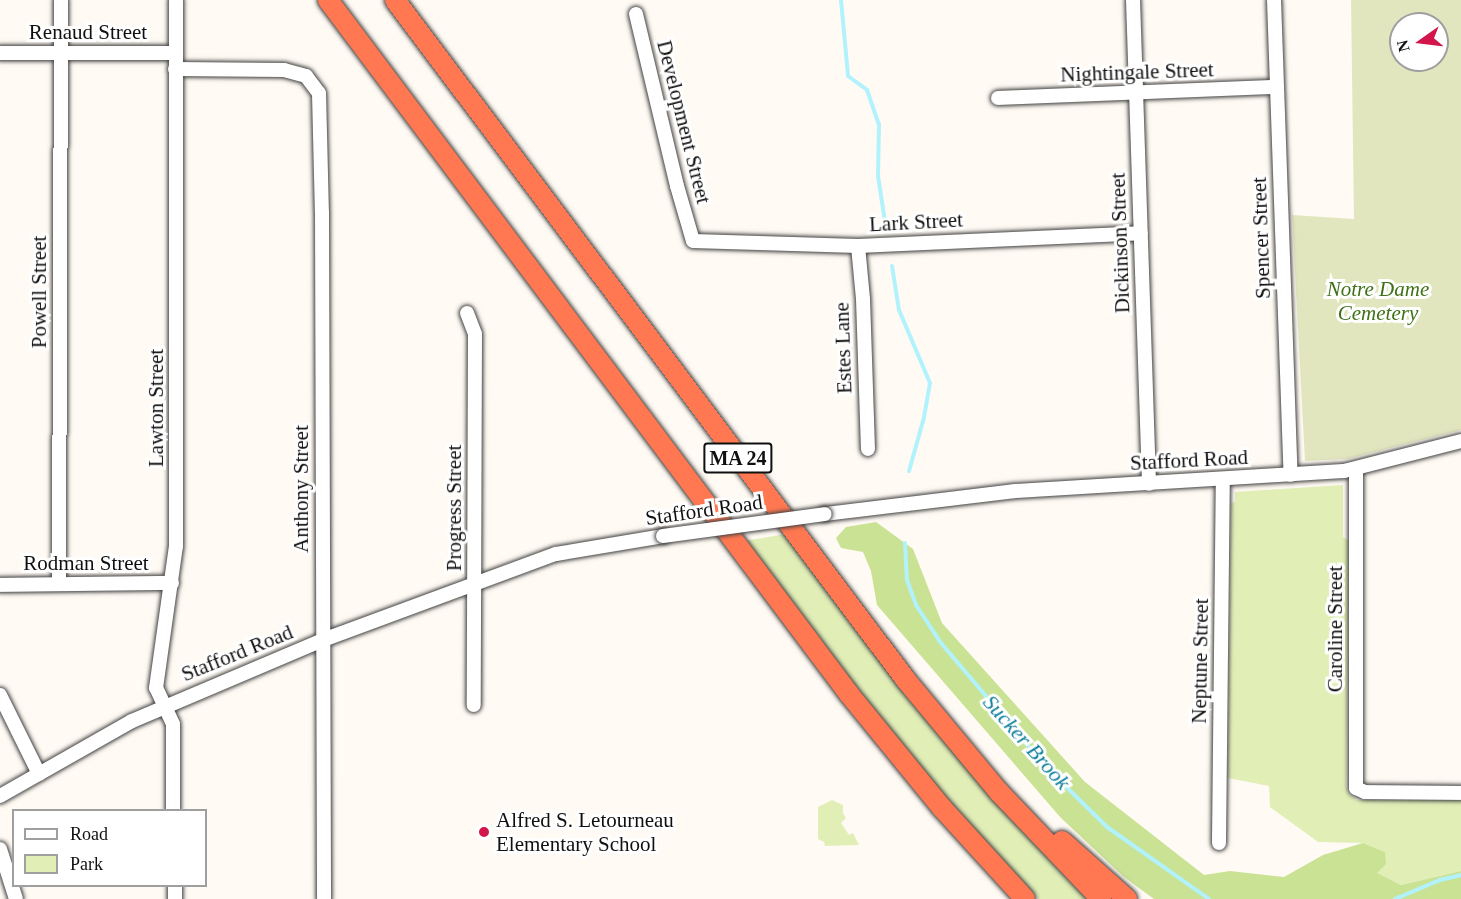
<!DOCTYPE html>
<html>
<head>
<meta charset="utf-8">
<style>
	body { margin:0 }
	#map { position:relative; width:1461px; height:899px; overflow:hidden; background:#fffaf3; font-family:"Times New Roman",serif }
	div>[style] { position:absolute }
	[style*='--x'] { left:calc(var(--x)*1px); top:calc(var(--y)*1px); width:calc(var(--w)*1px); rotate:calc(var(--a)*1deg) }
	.green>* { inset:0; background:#e1efb7 }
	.forest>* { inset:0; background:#c9e294 }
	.cemetery>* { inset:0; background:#e2e6bf }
	.stream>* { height:4px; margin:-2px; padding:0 2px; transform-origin:2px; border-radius:2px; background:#b1f2fd }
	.roads { filter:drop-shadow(0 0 2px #434343) drop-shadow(0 0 2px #434343) }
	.minor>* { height:14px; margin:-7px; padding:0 7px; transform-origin:7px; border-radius:7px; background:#fff }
	.highway>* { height:20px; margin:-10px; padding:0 10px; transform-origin:10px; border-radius:10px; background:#ff7851 }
	.bridges { filter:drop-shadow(0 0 2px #434343) drop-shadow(0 0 2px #434343) }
	.minor-bridge>* { height:14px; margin:-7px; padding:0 7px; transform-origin:7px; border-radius:7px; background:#fff }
	.dots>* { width:16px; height:16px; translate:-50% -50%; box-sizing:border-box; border:3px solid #fff; border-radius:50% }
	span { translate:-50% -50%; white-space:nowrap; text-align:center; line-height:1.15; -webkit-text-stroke:6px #fff; paint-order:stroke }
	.shield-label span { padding:2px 4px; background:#fff; border:2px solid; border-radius:4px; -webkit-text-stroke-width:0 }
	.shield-label { font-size:20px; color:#101010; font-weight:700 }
	.street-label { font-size:21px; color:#101010 }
	.park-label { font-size:21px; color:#3f7117; font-style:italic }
	.poi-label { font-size:21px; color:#101010 }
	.left { translate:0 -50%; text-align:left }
	.water-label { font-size:22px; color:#0a7d9a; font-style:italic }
	.legend { position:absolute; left:12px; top:809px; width:195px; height:78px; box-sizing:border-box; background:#fff; border:2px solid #9f9f9f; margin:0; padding:8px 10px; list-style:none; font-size:18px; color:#101010 }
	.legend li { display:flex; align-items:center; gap:12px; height:30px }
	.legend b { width:30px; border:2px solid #9f9f9f }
	.north { position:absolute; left:1389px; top:12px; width:60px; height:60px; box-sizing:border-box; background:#fff; border:2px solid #9f9f9f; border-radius:50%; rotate:256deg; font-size:16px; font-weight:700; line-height:24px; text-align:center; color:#101010 }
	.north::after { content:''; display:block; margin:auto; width:21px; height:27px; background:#d2164b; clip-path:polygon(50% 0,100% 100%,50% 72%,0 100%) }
</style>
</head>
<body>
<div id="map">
	<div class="green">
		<i style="clip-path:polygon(1343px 485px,1343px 537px,1349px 541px,1346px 786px,1349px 794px,1357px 800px,1461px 799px,1461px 871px,1401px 885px,1376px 873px,1385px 852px,1363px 843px,1318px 842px,1270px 807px,1269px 786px,1228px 778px,1231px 503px,1235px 502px,1235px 492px)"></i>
		<i style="clip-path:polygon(786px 534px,1091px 899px,1038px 899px,952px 807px,885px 726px,744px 541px)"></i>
		<i style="clip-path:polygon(832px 800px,843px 805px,843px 813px,846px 818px,841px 823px,849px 835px,853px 833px,859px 845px,825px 846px,824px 842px,818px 839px,818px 807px)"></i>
	</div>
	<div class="forest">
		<i style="clip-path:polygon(876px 522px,913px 549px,942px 623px,1085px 782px,1204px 875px,1230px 871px,1284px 877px,1323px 855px,1363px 843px,1385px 852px,1386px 864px,1377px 873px,1401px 885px,1461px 871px,1461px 899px,1154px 899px,1124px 877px,1061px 818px,877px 605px,871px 571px,863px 552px,841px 548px,836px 538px,846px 527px)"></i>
	</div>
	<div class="cemetery">
		<i style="clip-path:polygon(evenodd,1351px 0,1461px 0,1461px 430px,1347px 459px,1305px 461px,1292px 215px,1354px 219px,1351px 0,1401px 24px,1437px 24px,1437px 60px,1401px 60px,1401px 24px)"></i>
	</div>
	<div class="stream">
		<i style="--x:841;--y:0;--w:76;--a:84.7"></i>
		<i style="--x:848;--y:76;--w:24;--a:36"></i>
		<i style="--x:867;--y:90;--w:36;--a:71"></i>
		<i style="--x:879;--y:124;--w:52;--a:91.1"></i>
		<i style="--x:878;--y:176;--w:53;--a:81.3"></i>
		<i style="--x:892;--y:266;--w:45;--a:81"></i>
		<i style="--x:899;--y:310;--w:79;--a:67"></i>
		<i style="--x:930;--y:383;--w:39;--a:100"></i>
		<i style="--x:923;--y:421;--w:52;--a:105.6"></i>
		<i style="--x:905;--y:543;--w:37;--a:87"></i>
		<i style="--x:907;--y:580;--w:27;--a:70"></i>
		<i style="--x:916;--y:605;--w:45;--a:56.7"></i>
		<i style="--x:941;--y:643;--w:162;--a:49.7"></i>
		<i style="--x:1046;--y:767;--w:86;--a:44.5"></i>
		<i style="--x:1107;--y:827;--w:125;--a:35.2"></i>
		<i style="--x:1395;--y:899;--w:49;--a:-22.9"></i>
		<i style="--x:1440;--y:880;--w:22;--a:-13"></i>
	</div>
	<div class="roads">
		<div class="minor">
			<i style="--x:1133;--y:0;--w:484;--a:88.1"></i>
			<i style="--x:1274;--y:0;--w:475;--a:88"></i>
			<i style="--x:636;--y:14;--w:177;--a:76.6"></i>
			<i style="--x:677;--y:186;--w:57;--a:73.8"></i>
			<i style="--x:693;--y:241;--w:165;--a:1.7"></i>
			<i style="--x:858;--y:246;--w:283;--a:-2.6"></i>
			<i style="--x:0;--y:53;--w:175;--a:0"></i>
			<i style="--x:175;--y:69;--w:109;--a:0.5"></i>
			<i style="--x:284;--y:70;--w:23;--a:15"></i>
			<i style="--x:306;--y:76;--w:21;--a:53"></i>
			<i style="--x:319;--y:93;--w:119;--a:88.6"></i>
			<i style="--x:322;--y:212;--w:687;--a:89.83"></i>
			<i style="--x:998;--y:98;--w:279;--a:-2.3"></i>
			<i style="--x:858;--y:246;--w:53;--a:84.6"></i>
			<i style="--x:863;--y:299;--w:150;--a:88.1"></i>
			<i style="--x:467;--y:313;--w:22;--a:69"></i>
			<i style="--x:475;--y:334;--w:371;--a:90.2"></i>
			<i style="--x:1356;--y:469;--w:319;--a:90"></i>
			<i style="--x:1356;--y:788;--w:10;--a:24"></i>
			<i style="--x:1365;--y:792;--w:96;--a:0.6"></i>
			<i style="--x:825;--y:514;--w:191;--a:-6.9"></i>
			<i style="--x:1015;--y:491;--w:330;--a:-3.5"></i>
			<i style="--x:1344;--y:471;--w:121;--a:-14.4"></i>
			<i style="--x:59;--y:584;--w:584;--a:-89.8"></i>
			<i style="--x:0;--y:585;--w:172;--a:-0.7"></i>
			<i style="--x:0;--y:695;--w:88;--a:63.7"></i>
			<i style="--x:0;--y:796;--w:152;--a:-29.6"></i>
			<i style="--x:132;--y:721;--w:207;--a:-23"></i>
			<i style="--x:323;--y:640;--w:248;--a:-20.3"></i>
			<i style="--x:556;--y:554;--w:109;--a:-9.5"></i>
			<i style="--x:173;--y:810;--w:86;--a:-90"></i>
			<i style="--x:173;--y:724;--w:40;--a:-115"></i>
			<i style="--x:156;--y:688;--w:143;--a:-82"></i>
			<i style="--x:176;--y:546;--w:546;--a:-90"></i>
			<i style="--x:1219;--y:843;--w:364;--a:-89.4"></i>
			<i style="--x:0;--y:849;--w:52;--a:72.3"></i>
			<i style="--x:175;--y:886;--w:13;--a:90"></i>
		</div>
		<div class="highway">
			<i style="--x:328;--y:0;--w:868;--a:53.1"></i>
			<i style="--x:849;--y:694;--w:147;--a:50.8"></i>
			<i style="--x:942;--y:808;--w:123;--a:47.6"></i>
			<i style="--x:395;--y:0;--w:851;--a:53.08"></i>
			<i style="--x:906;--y:680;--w:146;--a:50.3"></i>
			<i style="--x:999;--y:792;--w:148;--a:46.4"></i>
			<i style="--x:1062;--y:841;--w:87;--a:41.7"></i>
		</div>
	</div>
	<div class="bridges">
		<div class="minor-bridge">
			<i style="--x:663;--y:536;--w:163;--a:-7.7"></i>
		</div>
	</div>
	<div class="dots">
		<i style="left:484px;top:832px;background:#d2164b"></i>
	</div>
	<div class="shield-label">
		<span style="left:738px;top:458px">MA 24</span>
	</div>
	<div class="street-label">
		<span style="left:88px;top:32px">Renaud Street</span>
		<span style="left:1137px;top:72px;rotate:-2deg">Nightingale Street</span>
		<span style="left:684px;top:122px;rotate:76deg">Development Street</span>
		<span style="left:916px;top:222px;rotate:-3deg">Lark Street</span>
		<span style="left:1261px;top:238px;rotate:-92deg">Spencer Street</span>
		<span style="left:1120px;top:243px;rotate:-92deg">Dickinson Street</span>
		<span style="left:39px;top:292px;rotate:-90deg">Powell Street</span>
		<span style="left:843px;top:348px;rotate:-92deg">Estes Lane</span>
		<span style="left:156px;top:408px;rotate:-90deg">Lawton Street</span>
		<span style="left:1189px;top:460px;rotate:-3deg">Stafford Road</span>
		<span style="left:301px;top:489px;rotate:-90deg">Anthony Street</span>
		<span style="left:454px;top:508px;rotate:-90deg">Progress Street</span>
		<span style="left:704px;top:510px;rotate:-8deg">Stafford Road</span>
		<span style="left:86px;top:563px">Rodman Street</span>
		<span style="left:1335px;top:629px;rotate:-90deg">Caroline Street</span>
		<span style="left:237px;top:653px;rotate:-22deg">Stafford Road</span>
		<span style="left:1200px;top:661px;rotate:-89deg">Neptune Street</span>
	</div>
	<div class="park-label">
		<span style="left:1378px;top:301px">Notre Dame<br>Cemetery</span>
	</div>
	<div class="poi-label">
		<span class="left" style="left:496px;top:832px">Alfred S. Letourneau<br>Elementary School</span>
	</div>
	<div class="water-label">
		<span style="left:1027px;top:742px;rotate:48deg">Sucker Brook</span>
	</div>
	<ul class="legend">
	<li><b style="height:8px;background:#fff"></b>Road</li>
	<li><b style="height:16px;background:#e1efb7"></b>Park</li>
	</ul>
	<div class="north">N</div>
</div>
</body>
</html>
